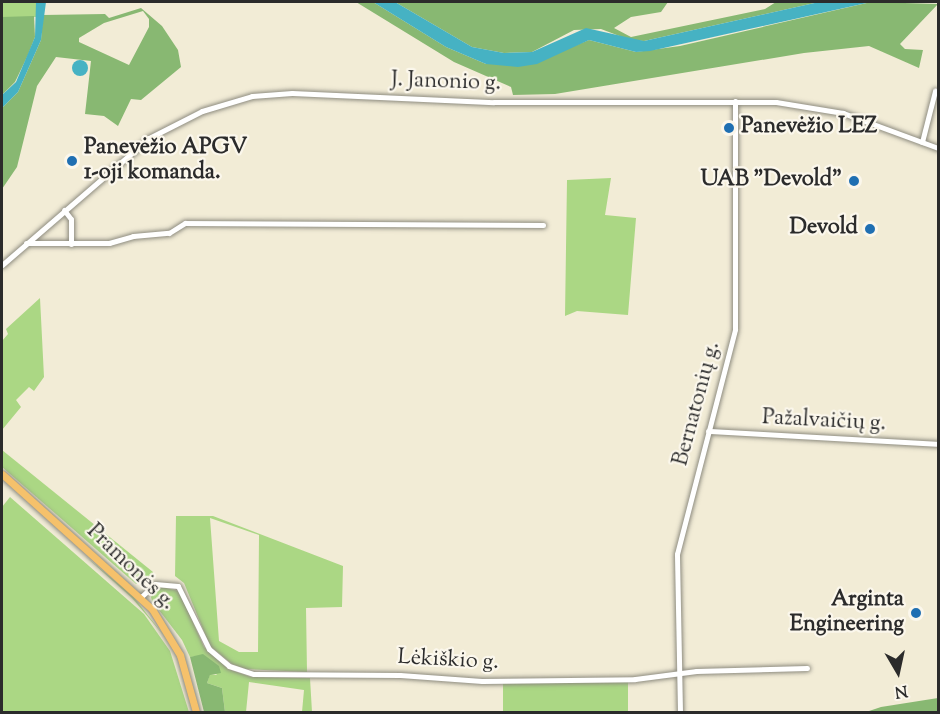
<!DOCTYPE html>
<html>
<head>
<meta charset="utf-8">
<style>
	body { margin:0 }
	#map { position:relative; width:940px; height:714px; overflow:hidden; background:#f2ecd6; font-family:"Sorts Mill Goudy",serif }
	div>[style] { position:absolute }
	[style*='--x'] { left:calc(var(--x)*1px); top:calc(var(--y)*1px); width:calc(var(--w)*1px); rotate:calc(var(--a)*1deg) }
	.green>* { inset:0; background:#abd784; transform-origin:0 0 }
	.forest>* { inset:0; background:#88b872 }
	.water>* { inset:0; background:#46b2c3 }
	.round { border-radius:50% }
	.roads { filter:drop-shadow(0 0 2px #8e8c80) drop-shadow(0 0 2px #8e8c80) }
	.minor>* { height:5px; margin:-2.5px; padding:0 2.5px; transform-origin:2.5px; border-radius:2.5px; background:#fff }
	.major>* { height:7px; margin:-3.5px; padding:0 3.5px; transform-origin:3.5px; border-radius:3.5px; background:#f5c16b }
	.dots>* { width:16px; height:16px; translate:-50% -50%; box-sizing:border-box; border:3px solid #fbf7ec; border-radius:50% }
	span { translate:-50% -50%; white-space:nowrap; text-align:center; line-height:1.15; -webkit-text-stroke:4.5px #fbf7ec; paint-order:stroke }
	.street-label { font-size:22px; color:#2b2b2b }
	.poi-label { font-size:22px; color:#2b2b2b; font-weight:700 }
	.left { translate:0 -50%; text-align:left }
	.right { translate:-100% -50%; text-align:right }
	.frame { position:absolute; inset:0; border:3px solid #2b2b2b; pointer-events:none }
	.north { position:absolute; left:868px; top:642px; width:60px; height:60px; -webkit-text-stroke:4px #fbf7ec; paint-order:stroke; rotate:171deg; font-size:16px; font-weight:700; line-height:24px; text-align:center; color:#2b2b2b }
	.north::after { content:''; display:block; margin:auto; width:21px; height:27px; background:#2b2b2b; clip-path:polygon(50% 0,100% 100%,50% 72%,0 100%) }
</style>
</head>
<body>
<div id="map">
	<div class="green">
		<i style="left:2px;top:2px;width:34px;height:15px"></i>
		<i style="clip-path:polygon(611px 178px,605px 215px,636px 218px,628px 315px,577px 311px,565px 316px,567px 180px)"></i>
		<i style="clip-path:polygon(40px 298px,44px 377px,34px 391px,29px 387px,16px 400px,21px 407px,2px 430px,2px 341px,8px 334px,6px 329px)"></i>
		<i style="clip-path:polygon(2px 450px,153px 572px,150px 584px,136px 584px,2px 467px)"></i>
		<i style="clip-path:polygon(10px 497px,144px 614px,170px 651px,189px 712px,2px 712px,2px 507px)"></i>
		<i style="clip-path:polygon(evenodd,176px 516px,213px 516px,343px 566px,342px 607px,306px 608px,307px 672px,246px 669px,232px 664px,210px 646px,184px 583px,175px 576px,176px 516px,210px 518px,259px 535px,258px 652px,239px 652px,219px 641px,210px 518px)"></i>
		<i style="clip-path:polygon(85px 556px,132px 595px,165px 637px,132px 598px)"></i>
		<i style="clip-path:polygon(157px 586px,179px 591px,204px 647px,228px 669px,251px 677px,310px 678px,312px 712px,302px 712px,304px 690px,249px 682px,246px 712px,225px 712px,222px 688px,207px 683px,210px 674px,217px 675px,200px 656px,190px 657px,182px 640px,152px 601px,150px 593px)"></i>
		<i style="left:503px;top:682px;width:125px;height:30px"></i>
	</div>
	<div class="forest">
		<i style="clip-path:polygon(356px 2px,373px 2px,446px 47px,486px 64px,569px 48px,589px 40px,636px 52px,680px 46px,871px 2px,938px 4px,900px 44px,905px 49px,923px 50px,919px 68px,869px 46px,804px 53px,555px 94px,513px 95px,511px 87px,454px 62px)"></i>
		<i style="clip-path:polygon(395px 2px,668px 2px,661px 12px,631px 17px,614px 28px,631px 37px,765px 9px,776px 2px,819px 2px,644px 41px,630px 40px,601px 29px,574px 30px,532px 52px,504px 53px,472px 47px)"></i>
		<i style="clip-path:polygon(evenodd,141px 8px,162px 26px,178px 50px,181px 67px,141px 100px,131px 99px,118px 126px,104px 116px,85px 114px,91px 61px,56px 57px,37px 86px,17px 167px,2px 189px,2px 108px,18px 92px,41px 40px,43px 15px,105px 14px,109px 18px,141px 8px,143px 11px,149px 19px,149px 27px,129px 65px,79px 42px,79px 38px,104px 23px,143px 11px)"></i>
		<i style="clip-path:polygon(34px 16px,35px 37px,28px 55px,15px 82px,2px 95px,2px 17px)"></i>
		<i style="clip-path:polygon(203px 654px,219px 666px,221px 673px,210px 675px,207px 683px,222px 688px,225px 712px,204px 712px,190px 657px)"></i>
		<i style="clip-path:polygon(938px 698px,938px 712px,866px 712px,881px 707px)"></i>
	</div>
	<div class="water">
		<i style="clip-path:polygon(36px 2px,46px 2px,41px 40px,18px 92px,2px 108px,2px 95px,16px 82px,35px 37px)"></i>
		<i style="clip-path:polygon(373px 2px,395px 2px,472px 47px,504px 53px,532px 52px,586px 28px,644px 41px,819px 2px,871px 2px,650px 51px,636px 52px,589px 40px,537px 64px,518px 67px,486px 64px,446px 47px)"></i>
		<i class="round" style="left:72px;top:60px;width:16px;height:16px"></i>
	</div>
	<div class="roads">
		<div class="minor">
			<i style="--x:922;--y:142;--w:53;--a:-75.7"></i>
			<i style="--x:64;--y:210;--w:11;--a:52"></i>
			<i style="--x:71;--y:219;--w:25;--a:90"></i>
			<i style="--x:26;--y:243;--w:83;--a:0"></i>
			<i style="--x:109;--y:243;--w:25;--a:-16"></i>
			<i style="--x:133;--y:236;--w:36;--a:-5"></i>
			<i style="--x:169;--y:233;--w:19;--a:-32"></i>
			<i style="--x:185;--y:223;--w:358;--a:0.3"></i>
			<i style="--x:2;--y:265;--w:194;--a:-40.8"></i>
			<i style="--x:149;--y:138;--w:59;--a:-27"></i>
			<i style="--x:202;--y:111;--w:52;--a:-16.7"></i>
			<i style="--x:252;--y:96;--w:40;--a:-4.3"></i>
			<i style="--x:292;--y:93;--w:202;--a:2.6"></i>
			<i style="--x:494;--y:102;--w:282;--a:0"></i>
			<i style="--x:776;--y:102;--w:68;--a:9.3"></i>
			<i style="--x:843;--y:113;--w:101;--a:20.2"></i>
			<i style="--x:708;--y:431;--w:230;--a:3.2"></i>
			<i style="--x:141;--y:597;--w:19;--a:-43"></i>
			<i style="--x:155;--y:584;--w:23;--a:5"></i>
			<i style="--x:178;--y:586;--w:70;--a:63.8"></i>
			<i style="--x:209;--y:649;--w:26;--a:40"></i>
			<i style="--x:229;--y:666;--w:26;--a:18"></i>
			<i style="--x:254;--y:674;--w:146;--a:0.4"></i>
			<i style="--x:400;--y:675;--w:82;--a:4.2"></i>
			<i style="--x:482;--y:681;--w:153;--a:-0.7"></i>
			<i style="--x:635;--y:679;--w:62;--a:-7.5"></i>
			<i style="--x:696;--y:671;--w:111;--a:-1.5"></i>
			<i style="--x:680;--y:712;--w:158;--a:-91.1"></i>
			<i style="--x:677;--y:554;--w:232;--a:-75.5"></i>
			<i style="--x:735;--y:329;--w:228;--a:-90"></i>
		</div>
		<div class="major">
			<i style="--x:2;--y:474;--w:202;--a:42"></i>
			<i style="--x:152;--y:609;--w:54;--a:58.7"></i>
			<i style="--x:180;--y:655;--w:59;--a:74.3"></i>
		</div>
	</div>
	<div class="dots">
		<i style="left:729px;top:128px;background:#1f6fb2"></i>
		<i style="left:72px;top:161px;background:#1f6fb2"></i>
		<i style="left:854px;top:181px;background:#1f6fb2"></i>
		<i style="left:870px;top:229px;background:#1f6fb2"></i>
		<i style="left:916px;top:613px;background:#1f6fb2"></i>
	</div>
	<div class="street-label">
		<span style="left:446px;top:83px;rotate:2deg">J. Janonio g.</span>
		<span style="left:698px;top:404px;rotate:-75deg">Bernatonių g.</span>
		<span style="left:824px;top:422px;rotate:3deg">Pažalvaičių g.</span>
		<span style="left:130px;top:568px;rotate:44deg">Pramonės g.</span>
		<span style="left:448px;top:661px;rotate:3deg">Lėkiškio g.</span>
	</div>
	<div class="poi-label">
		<span class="left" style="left:741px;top:128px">Panevėžio LEZ</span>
		<span class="left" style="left:84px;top:161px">Panevėžio APGV<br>1-oji komanda.</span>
		<span class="right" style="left:842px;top:181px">UAB "Devold"</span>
		<span class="right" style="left:858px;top:229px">Devold</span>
		<span class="right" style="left:904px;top:613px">Arginta<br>Engineering</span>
	</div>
	<div class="frame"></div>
	<div class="north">N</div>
</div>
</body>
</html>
